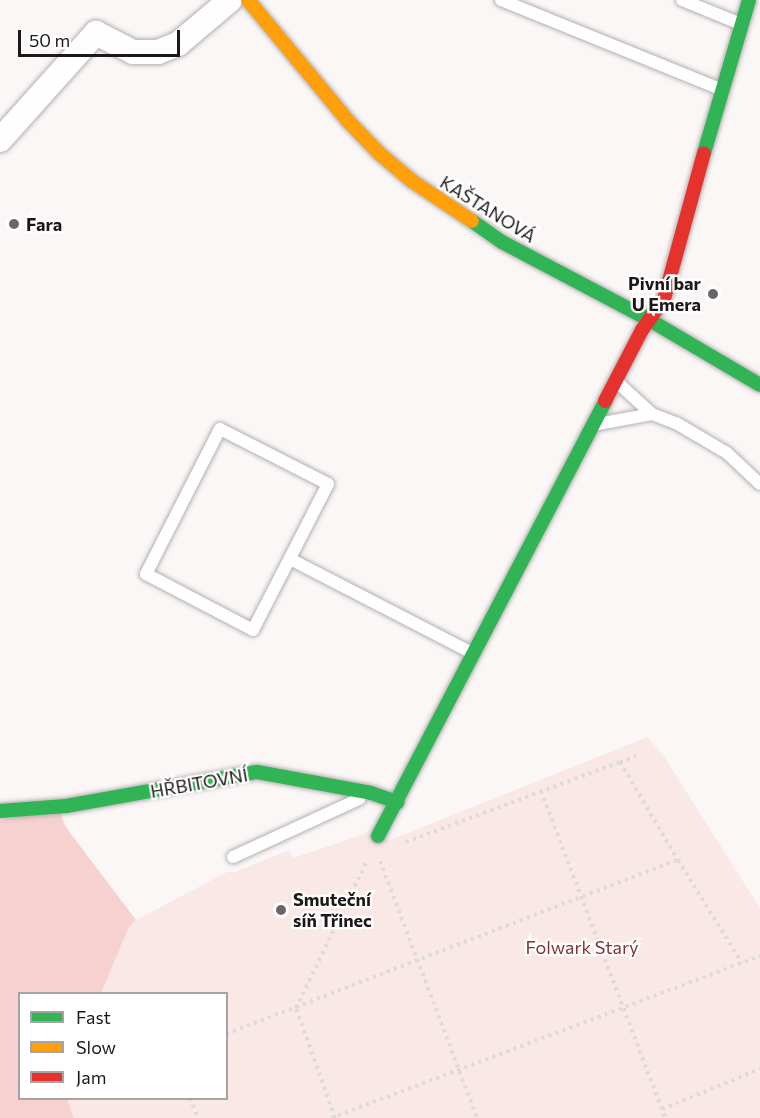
<!DOCTYPE html>
<html>
<head>
<meta charset="utf-8">
<style>
	body { margin:0 }
	#map { position:relative; width:760px; height:1118px; overflow:hidden; background:#fcf7f7; font-family:Commissioner,sans-serif }
	div>[style] { position:absolute }
	[style*='--x'] { left:calc(var(--x)*1px); top:calc(var(--y)*1px); width:calc(var(--w)*1px); rotate:calc(var(--a)*1deg) }
	.green>* { inset:0; background:#fae8e6 }
	.forest>* { inset:0; background:#f6d1cf }
	.path>* { height:4px; margin-top:-2px; transform-origin:0; background:repeating-linear-gradient(90deg,#dcdada 0 3px,transparent 0 7.5px) }
	.roads { filter:drop-shadow(0 0 2px #b4b0b0) drop-shadow(0 0 2px #b4b0b0) }
	.lane>* { height:12px; margin:-6px; padding:0 6px; transform-origin:6px; border-radius:6px; background:#fffefe }
	.street>* { height:24px; margin:-12px; padding:0 12px; transform-origin:12px; border-radius:12px; background:#fffefe }
	.fast>* { height:14px; margin:-7px; padding:0 7px; transform-origin:7px; border-radius:7px; background:#30b455 }
	.slow>* { height:14px; margin:-7px; padding:0 7px; transform-origin:7px; border-radius:7px; background:#ff9f0a }
	.jam>* { height:14px; margin:-7px; padding:0 7px; transform-origin:7px; border-radius:7px; background:#e5322d }
	.dots>* { width:16px; height:16px; translate:-50% -50%; box-sizing:border-box; border:3px solid #fff; border-radius:50% }
	span { translate:-50% -50%; white-space:nowrap; text-align:center; line-height:1.15; -webkit-text-stroke:4.5px #fff; paint-order:stroke }
	.street-label { font-size:18px; color:#1d1818 }
	.poi-label { font-size:18px; color:#1d1818; font-weight:700 }
	.left { translate:0 -50%; text-align:left }
	.right { translate:-100% -50%; text-align:right }
	.park-label { font-size:18px; color:#7e3332 }
	.legend { position:absolute; left:18px; top:992px; width:210px; height:108px; box-sizing:border-box; background:#fff; border:2px solid #a5a3a3; margin:0; padding:8px 10px; list-style:none; font-size:18px; color:#1d1818 }
	.legend li { display:flex; align-items:center; gap:12px; height:30px }
	.legend b { width:30px; border:2px solid #a5a3a3 }
	.scale { position:absolute; left:18px; top:30px; width:162px; height:27px; box-sizing:border-box; border:3px solid #1d1818; border-top:0; padding-left:8px; font-size:18px; line-height:21px; white-space:nowrap; color:#1d1818; -webkit-text-stroke:4px #fff; paint-order:stroke }
</style>
</head>
<body>
<div id="map">
	<div class="green">
		<i style="clip-path:polygon(648px 737px,665px 758px,760px 908px,760px 1118px,74px 1118px,67px 1099px,226px 1098px,226px 994px,101px 993px,129px 927px,136px 920px,227px 872px,235px 872px,289px 850px,293px 858px,367px 833px,390px 840px)"></i>
	</div>
	<div class="forest">
		<i style="clip-path:polygon(59px 808px,65px 826px,136px 920px,129px 927px,101px 993px,20px 994px,20px 1098px,67px 1099px,74px 1118px,0 1118px,0 821px)"></i>
	</div>
	<div class="path">
		<i style="--x:620;--y:762;--w:17;--a:-21"></i>
		<i style="--x:541;--y:791;--w:350;--a:69.2"></i>
		<i style="--x:406;--y:842;--w:228;--a:-20.5"></i>
		<i style="--x:620;--y:762;--w:114;--a:59.4"></i>
		<i style="--x:380;--y:861;--w:275;--a:69.3"></i>
		<i style="--x:226;--y:1034;--w:484;--a:-21.1"></i>
		<i style="--x:678;--y:860;--w:121;--a:58.1"></i>
		<i style="--x:190;--y:1098;--w:22;--a:68"></i>
		<i style="--x:662;--y:1109;--w:106;--a:-22.2"></i>
		<i style="--x:331;--y:1118;--w:459;--a:-20.7"></i>
		<i style="--x:335;--y:1118;--w:117;--a:-109.5"></i>
		<i style="--x:296;--y:1008;--w:165;--a:-64.2"></i>
	</div>
	<div class="roads">
		<div class="lane">
			<i style="--x:501;--y:0;--w:236;--a:22.1"></i>
			<i style="--x:682;--y:0;--w:64;--a:22.1"></i>
			<i style="--x:618;--y:383;--w:46;--a:42.4"></i>
			<i style="--x:652;--y:414;--w:26;--a:21"></i>
			<i style="--x:676;--y:423;--w:59;--a:30.5"></i>
			<i style="--x:727;--y:453;--w:45;--a:43.2"></i>
			<i style="--x:598;--y:424;--w:55;--a:-10.5"></i>
			<i style="--x:220;--y:429;--w:121;--a:27"></i>
			<i style="--x:328;--y:484;--w:164;--a:117.2"></i>
			<i style="--x:253;--y:630;--w:121;--a:-152.4"></i>
			<i style="--x:146;--y:574;--w:163;--a:-63"></i>
			<i style="--x:290;--y:559;--w:205;--a:27.3"></i>
			<i style="--x:233;--y:857;--w:139;--a:-24.7"></i>
		</div>
		<div class="street">
			<i style="--x:0;--y:140;--w:144;--a:-48.1"></i>
			<i style="--x:96;--y:33;--w:42;--a:27.2"></i>
			<i style="--x:133;--y:52;--w:25;--a:0"></i>
			<i style="--x:158;--y:52;--w:22;--a:-22"></i>
			<i style="--x:178;--y:44;--w:68;--a:-40.2"></i>
		</div>
		<div class="fast">
			<i style="--x:704;--y:153;--w:159;--a:-73.6"></i>
			<i style="--x:472;--y:221;--w:37;--a:35"></i>
			<i style="--x:502;--y:242;--w:165;--a:27.8"></i>
			<i style="--x:648;--y:319;--w:130;--a:30.5"></i>
			<i style="--x:0;--y:811;--w:66;--a:-4.3"></i>
			<i style="--x:66;--y:806;--w:194;--a:-10.1"></i>
			<i style="--x:257;--y:772;--w:116;--a:10.4"></i>
			<i style="--x:371;--y:793;--w:28;--a:19"></i>
			<i style="--x:378;--y:836;--w:491;--a:-62.4"></i>
		</div>
		<div class="slow">
			<i style="--x:248;--y:0;--w:157;--a:50.4"></i>
			<i style="--x:348;--y:121;--w:46;--a:45.9"></i>
			<i style="--x:380;--y:154;--w:42;--a:40.2"></i>
			<i style="--x:412;--y:181;--w:72;--a:33.7"></i>
		</div>
		<div class="jam">
			<i style="--x:605;--y:401;--w:80;--a:-62.5"></i>
			<i style="--x:642;--y:330;--w:38;--a:-55"></i>
			<i style="--x:664;--y:299;--w:151;--a:-74.7"></i>
		</div>
	</div>
	<div class="dots">
		<i style="left:14px;top:224px;background:#6b6666"></i>
		<i style="left:713px;top:294px;background:#6b6666"></i>
		<i style="left:281px;top:910px;background:#6b6666"></i>
	</div>
	<div class="street-label">
		<span style="left:488px;top:209px;rotate:32deg">KAŠTANOVÁ</span>
		<span style="left:199px;top:783px;rotate:-10deg">HŘBITOVNÍ</span>
	</div>
	<div class="poi-label">
		<span class="left" style="left:26px;top:224px">Fara</span>
		<span class="right" style="left:701px;top:294px">Pivní bar<br>U Emera</span>
		<span class="left" style="left:293px;top:910px">Smuteční<br>síň Třinec</span>
	</div>
	<div class="park-label">
		<span style="left:582px;top:947px">Folwark Starý</span>
	</div>
	<ul class="legend">
	<li><b style="height:8px;background:#30b455"></b>Fast</li>
	<li><b style="height:8px;background:#ff9f0a"></b>Slow</li>
	<li><b style="height:8px;background:#e5322d"></b>Jam</li>
	</ul>
	<div class="scale">50 m</div>
</div>
</body>
</html>
